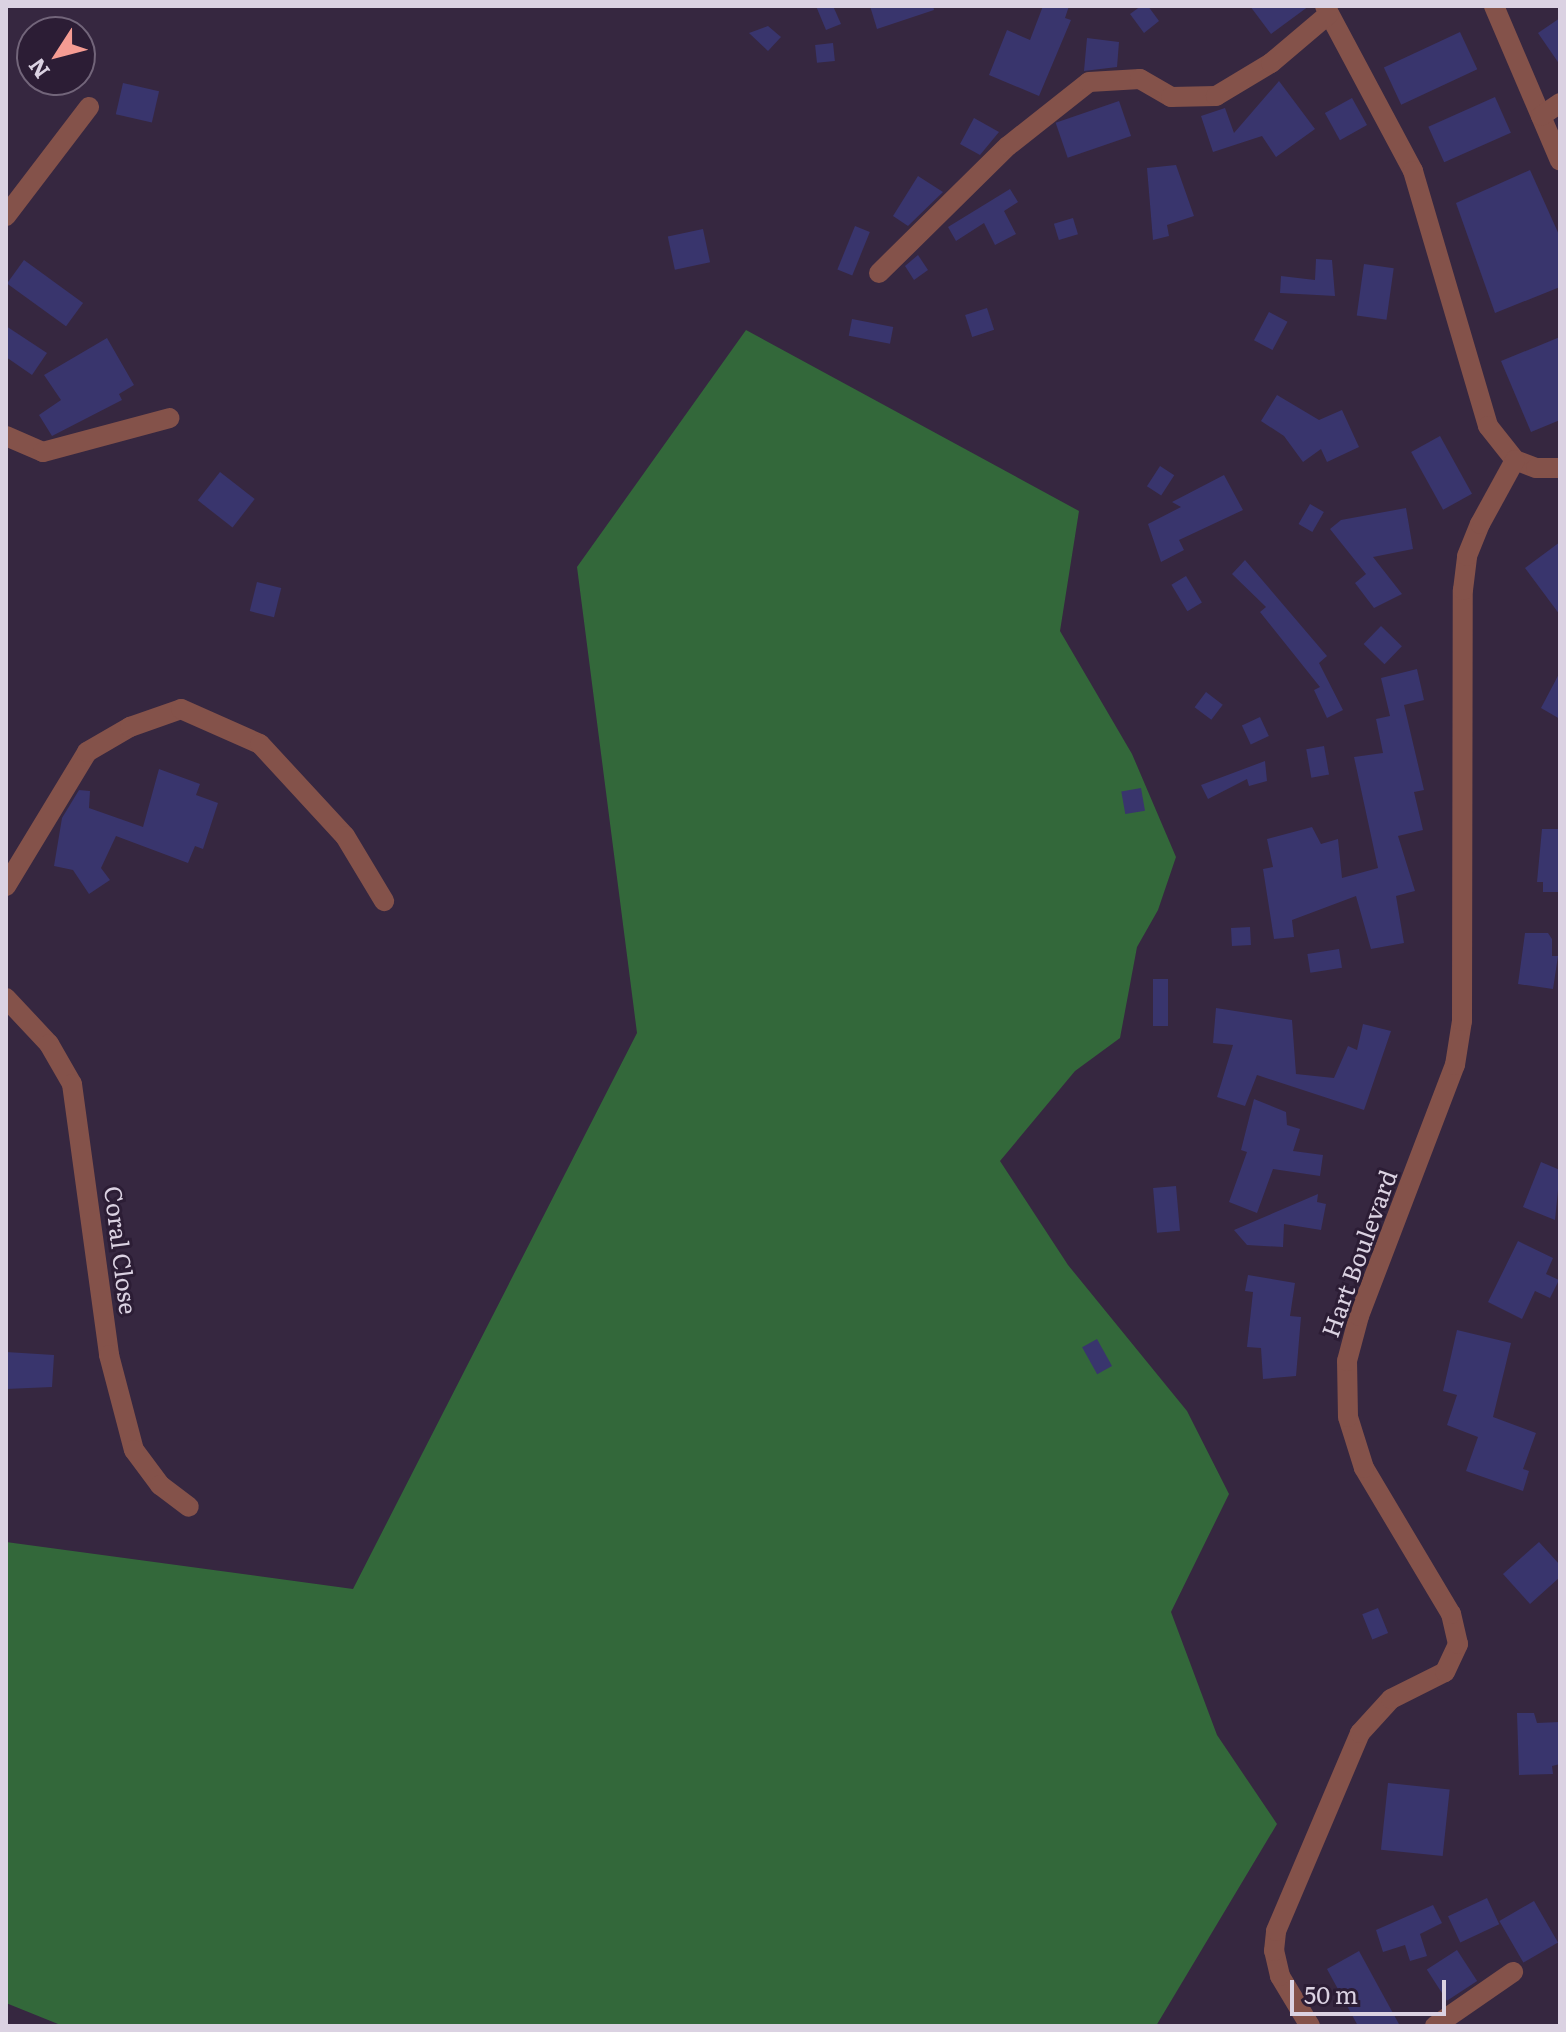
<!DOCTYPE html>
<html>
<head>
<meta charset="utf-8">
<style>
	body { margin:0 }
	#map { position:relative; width:1566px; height:2032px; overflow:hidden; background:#362740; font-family:Literata,serif }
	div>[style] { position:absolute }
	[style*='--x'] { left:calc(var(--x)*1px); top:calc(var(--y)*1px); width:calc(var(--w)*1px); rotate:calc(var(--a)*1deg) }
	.forest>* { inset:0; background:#33683a }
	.building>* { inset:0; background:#39356d; transform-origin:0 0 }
	.minor>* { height:20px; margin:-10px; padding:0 10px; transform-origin:10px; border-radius:10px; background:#84524a }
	span { translate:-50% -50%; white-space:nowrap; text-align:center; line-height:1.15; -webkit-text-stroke:6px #2c1d35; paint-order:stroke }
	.street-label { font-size:24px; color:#dbd2e2 }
	.frame { position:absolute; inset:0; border:8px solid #dbd2e2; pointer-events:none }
	.north { position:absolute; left:16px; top:16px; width:80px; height:80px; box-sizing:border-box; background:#2c1d35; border:2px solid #72657a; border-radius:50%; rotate:234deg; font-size:22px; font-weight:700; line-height:32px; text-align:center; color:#dbd2e2 }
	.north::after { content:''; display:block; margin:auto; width:28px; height:36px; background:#f59c93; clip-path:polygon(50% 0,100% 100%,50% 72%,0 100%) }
	.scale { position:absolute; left:1290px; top:1980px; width:156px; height:36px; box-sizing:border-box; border:4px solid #dbd2e2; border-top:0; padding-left:10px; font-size:24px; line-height:28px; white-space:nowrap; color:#dbd2e2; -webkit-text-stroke:6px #2c1d35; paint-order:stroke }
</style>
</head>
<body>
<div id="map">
	<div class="forest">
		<i style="clip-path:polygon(746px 330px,1079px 511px,1060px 631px,1132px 754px,1176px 857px,1158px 910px,1137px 947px,1120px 1038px,1075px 1071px,1000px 1161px,1068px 1265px,1187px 1411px,1229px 1494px,1171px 1612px,1217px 1735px,1277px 1824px,1156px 2026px,63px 2026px,6px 2003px,6px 1542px,353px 1589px,637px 1033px,577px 567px)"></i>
	</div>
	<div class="building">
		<i style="clip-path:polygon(816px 6px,833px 6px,841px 24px,826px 30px)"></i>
		<i style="clip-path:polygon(870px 6px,933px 6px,934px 10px,877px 29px)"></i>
		<i style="clip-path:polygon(1043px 6px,1069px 6px,1065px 18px,1071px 20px,1039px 96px,989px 75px,1007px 30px,1030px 40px)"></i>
		<i style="clip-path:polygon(1141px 6px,1148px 6px,1159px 21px,1144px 33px,1130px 14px)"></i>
		<i style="clip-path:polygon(1250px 6px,1309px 6px,1271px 34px)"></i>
		<i style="clip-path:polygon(1560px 18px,1560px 65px,1538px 33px)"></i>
		<i style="clip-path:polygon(768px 26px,781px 37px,768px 51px,749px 33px)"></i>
		<i style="left:1460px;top:32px;width:41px;height:84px;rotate:65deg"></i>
		<i style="clip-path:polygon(1087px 38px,1119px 42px,1117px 67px,1084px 71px)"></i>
		<i style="left:833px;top:43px;width:18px;height:18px;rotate:84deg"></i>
		<i style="clip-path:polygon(1279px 81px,1315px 129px,1276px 157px,1262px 136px,1213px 152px,1201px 116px,1225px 108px,1234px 133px)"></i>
		<i style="left:123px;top:83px;width:37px;height:32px;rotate:13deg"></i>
		<i style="left:1495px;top:97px;width:39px;height:73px;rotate:66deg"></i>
		<i style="left:1352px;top:98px;width:31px;height:31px;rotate:61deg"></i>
		<i style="left:1119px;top:101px;width:37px;height:67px;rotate:71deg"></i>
		<i style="clip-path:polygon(974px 118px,999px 132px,980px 155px,960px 144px)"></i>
		<i style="clip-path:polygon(1176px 165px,1194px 216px,1167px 225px,1169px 236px,1153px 240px,1147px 168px)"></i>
		<i style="clip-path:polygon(1530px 170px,1560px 237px,1560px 287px,1495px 313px,1456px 203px)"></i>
		<i style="clip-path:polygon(918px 176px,943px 192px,908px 226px,893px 216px)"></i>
		<i style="clip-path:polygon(1010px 189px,1018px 202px,1004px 211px,1016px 234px,995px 245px,984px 223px,956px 241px,948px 227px)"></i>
		<i style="left:1073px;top:218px;width:17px;height:20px;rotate:73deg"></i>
		<i style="left:855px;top:226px;width:16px;height:47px;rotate:22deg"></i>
		<i style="left:703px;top:229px;width:34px;height:36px;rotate:78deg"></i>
		<i style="clip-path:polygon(918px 255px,928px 270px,914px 280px,905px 266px)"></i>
		<i style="clip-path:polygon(1316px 259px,1332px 260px,1335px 296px,1280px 293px,1281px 276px,1315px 280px)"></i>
		<i style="left:24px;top:260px;width:73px;height:29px;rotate:36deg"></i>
		<i style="left:1364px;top:264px;width:30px;height:52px;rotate:8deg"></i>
		<i style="left:987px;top:308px;width:23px;height:23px;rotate:72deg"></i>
		<i style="left:1269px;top:312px;width:21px;height:32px;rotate:28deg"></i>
		<i style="left:852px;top:319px;width:42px;height:17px;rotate:11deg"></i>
		<i style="clip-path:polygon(6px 326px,47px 353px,32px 375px,6px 357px)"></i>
		<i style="clip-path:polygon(1560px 337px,1560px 420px,1531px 432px,1501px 361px)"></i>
		<i style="clip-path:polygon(107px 338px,134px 385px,119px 394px,122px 400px,52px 436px,39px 415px,61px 400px,44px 375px)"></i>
		<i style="clip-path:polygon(1277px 395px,1319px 420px,1342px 410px,1359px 447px,1327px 462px,1321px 449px,1303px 462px,1284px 436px,1261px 421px)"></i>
		<i style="left:1440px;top:436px;width:66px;height:33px;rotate:61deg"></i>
		<i style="left:1160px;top:466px;width:17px;height:24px;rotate:33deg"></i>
		<i style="left:220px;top:472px;width:44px;height:36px;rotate:38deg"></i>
		<i style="clip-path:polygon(1224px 475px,1243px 510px,1179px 540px,1184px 550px,1161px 562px,1148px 524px,1181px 507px,1172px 502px)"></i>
		<i style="left:1310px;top:504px;width:16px;height:23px;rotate:30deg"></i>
		<i style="clip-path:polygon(1406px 508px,1413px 549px,1373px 557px,1402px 594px,1374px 608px,1355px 583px,1366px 574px,1330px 529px,1341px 520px)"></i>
		<i style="clip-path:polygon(1560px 542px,1560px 615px,1525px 568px)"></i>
		<i style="clip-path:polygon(1245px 560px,1327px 656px,1319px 663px,1343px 710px,1327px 718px,1314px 690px,1320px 687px,1260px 612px,1266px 607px,1232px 574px)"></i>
		<i style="left:1186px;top:576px;width:31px;height:17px;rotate:59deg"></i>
		<i style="left:257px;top:582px;width:25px;height:30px;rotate:14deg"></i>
		<i style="left:1381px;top:626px;width:29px;height:25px;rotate:44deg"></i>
		<i style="clip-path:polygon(1417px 669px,1424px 700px,1404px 705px,1424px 790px,1414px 792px,1423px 830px,1398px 836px,1415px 891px,1396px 896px,1404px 943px,1371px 949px,1356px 896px,1292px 920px,1294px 937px,1274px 939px,1263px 869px,1273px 867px,1267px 839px,1312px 827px,1321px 844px,1338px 839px,1342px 878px,1378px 868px,1354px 757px,1383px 753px,1376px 719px,1390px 716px,1381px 678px)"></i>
		<i style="clip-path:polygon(1560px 672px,1560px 719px,1541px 708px)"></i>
		<i style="left:1206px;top:692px;width:21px;height:19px;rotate:37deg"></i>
		<i style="left:1260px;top:717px;width:21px;height:20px;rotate:65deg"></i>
		<i style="left:1324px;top:746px;width:29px;height:18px;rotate:80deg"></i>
		<i style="clip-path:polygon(1265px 761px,1267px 781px,1249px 786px,1247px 779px,1208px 799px,1201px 785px)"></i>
		<i style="clip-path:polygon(159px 769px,200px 784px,196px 795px,218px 803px,203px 849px,195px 846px,188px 863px,116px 836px,101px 868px,110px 880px,89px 894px,73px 870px,54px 866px,62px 818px,79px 790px,90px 791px,89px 808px,143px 827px)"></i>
		<i style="left:1141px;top:788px;width:23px;height:20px;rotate:80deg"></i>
		<i style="clip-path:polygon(1542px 829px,1560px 829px,1560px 892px,1543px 892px,1543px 882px,1537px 882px)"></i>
		<i style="left:1250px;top:927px;width:18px;height:19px;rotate:87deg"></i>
		<i style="clip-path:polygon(1525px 933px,1548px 933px,1552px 939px,1552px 956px,1558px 956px,1553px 989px,1518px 984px)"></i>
		<i style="left:1339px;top:949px;width:19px;height:32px;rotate:81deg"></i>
		<i style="left:1153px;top:979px;width:15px;height:47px"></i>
		<i style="clip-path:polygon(1216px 1008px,1292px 1020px,1296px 1074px,1334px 1078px,1348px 1046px,1357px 1050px,1363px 1024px,1391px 1031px,1364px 1110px,1257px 1075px,1245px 1106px,1217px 1097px,1233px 1045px,1213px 1043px)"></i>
		<i style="clip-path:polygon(1254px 1099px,1286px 1112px,1287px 1125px,1300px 1129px,1293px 1151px,1323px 1155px,1320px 1176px,1273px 1169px,1257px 1213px,1229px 1202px,1247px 1152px,1241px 1150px)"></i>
		<i style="clip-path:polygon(1541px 1162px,1560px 1170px,1555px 1220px,1523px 1207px)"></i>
		<i style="left:1176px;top:1186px;width:45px;height:23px;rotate:85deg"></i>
		<i style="clip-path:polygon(1318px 1194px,1317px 1202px,1326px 1204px,1321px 1230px,1284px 1224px,1283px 1247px,1247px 1245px,1234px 1230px)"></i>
		<i style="clip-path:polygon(1518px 1241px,1553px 1258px,1546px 1274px,1559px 1280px,1550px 1298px,1535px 1291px,1522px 1319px,1488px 1302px)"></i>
		<i style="clip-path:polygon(1248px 1275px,1295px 1283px,1290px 1316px,1301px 1317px,1296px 1376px,1263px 1379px,1261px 1348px,1247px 1347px,1253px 1292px,1245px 1291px)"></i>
		<i style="clip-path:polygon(1457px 1330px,1511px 1343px,1493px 1417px,1536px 1433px,1523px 1469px,1529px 1471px,1523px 1491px,1466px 1471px,1478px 1437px,1447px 1425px,1457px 1395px,1443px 1391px)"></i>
		<i style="left:1097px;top:1339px;width:31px;height:17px;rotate:61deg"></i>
		<i style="clip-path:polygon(6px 1352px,54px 1355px,52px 1387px,6px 1389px)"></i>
		<i style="clip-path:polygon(1539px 1542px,1560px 1565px,1560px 1577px,1530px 1604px,1503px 1574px)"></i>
		<i style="left:1378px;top:1608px;width:27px;height:17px;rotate:68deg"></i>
		<i style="clip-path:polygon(1517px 1713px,1534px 1713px,1537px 1723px,1560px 1722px,1560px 1764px,1552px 1766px,1553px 1774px,1519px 1775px)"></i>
		<i style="left:1388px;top:1783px;width:62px;height:67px;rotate:6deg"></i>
		<i style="left:1487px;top:1898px;width:29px;height:43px;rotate:65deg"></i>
		<i style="left:1534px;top:1901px;width:48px;height:40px;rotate:60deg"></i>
		<i style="clip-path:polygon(1433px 1905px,1442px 1923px,1420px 1934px,1427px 1956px,1410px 1961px,1405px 1945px,1383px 1952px,1376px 1930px)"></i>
		<i style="left:1457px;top:1950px;width:37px;height:36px;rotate:57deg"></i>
		<i style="clip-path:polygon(1359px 1951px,1400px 2026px,1358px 2026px,1327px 1969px)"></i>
	</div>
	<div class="minor">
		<i style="--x:1325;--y:6;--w:187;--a:61.9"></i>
		<i style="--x:1413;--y:171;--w:266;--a:73.6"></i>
		<i style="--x:1488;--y:426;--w:43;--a:51.5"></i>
		<i style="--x:1515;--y:460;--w:22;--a:21"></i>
		<i style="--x:1536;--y:468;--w:24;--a:0"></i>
		<i style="--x:1494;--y:6;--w:168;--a:66.9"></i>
		<i style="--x:1541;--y:116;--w:23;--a:-34"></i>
		<i style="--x:6;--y:216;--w:137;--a:-52.7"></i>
		<i style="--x:879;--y:273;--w:181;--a:-44.6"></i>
		<i style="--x:1008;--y:146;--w:103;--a:-38.3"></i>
		<i style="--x:1089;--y:82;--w:51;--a:-3.4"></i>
		<i style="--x:1140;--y:79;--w:36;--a:30"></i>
		<i style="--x:1171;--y:97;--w:45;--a:-1.3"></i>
		<i style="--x:1216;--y:96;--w:64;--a:-31"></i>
		<i style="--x:1271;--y:63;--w:76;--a:-40.2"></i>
		<i style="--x:6;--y:436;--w:40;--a:23.4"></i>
		<i style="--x:43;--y:452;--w:131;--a:-15"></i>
		<i style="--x:6;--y:886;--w:157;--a:-58.8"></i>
		<i style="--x:87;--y:752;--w:50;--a:-30.2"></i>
		<i style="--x:130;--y:727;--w:54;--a:-19.4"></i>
		<i style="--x:181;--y:709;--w:86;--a:23.9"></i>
		<i style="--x:260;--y:744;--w:125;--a:47.3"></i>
		<i style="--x:345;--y:836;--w:76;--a:59"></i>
		<i style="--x:6;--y:998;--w:63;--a:46.9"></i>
		<i style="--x:49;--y:1044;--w:46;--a:60.1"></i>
		<i style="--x:72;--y:1084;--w:274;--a:82.2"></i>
		<i style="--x:109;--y:1355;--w:98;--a:75.3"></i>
		<i style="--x:134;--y:1450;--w:44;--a:53.4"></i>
		<i style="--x:160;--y:1485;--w:36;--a:37"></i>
		<i style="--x:1310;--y:2026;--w:58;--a:-121"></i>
		<i style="--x:1280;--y:1976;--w:26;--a:-103"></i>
		<i style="--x:1274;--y:1951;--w:20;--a:-84"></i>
		<i style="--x:1276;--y:1931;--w:215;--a:-67"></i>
		<i style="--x:1360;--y:1733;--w:46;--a:-47.6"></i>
		<i style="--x:1391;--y:1699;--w:60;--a:-26.6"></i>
		<i style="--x:1445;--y:1672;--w:31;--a:-65"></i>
		<i style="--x:1458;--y:1644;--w:31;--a:-103"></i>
		<i style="--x:1451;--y:1614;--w:170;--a:-120.8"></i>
		<i style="--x:1364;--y:1468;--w:53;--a:-107.4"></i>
		<i style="--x:1348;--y:1417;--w:56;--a:-91"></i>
		<i style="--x:1347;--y:1361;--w:47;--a:-75.1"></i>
		<i style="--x:1359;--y:1316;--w:269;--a:-69.1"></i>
		<i style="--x:1455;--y:1065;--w:45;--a:-81"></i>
		<i style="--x:1462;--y:1021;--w:431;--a:-89.9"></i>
		<i style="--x:1463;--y:590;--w:34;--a:-83"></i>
		<i style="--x:1467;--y:556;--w:35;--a:-68"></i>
		<i style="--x:1480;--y:524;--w:73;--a:-61.3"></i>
		<i style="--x:1435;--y:2026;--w:95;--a:-34.7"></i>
	</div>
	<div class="street-label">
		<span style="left:122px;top:1250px;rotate:83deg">Coral Close</span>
		<span style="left:1358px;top:1253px;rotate:-70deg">Hart Boulevard</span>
	</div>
	<div class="frame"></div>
	<div class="north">N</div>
	<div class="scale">50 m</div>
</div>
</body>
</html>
